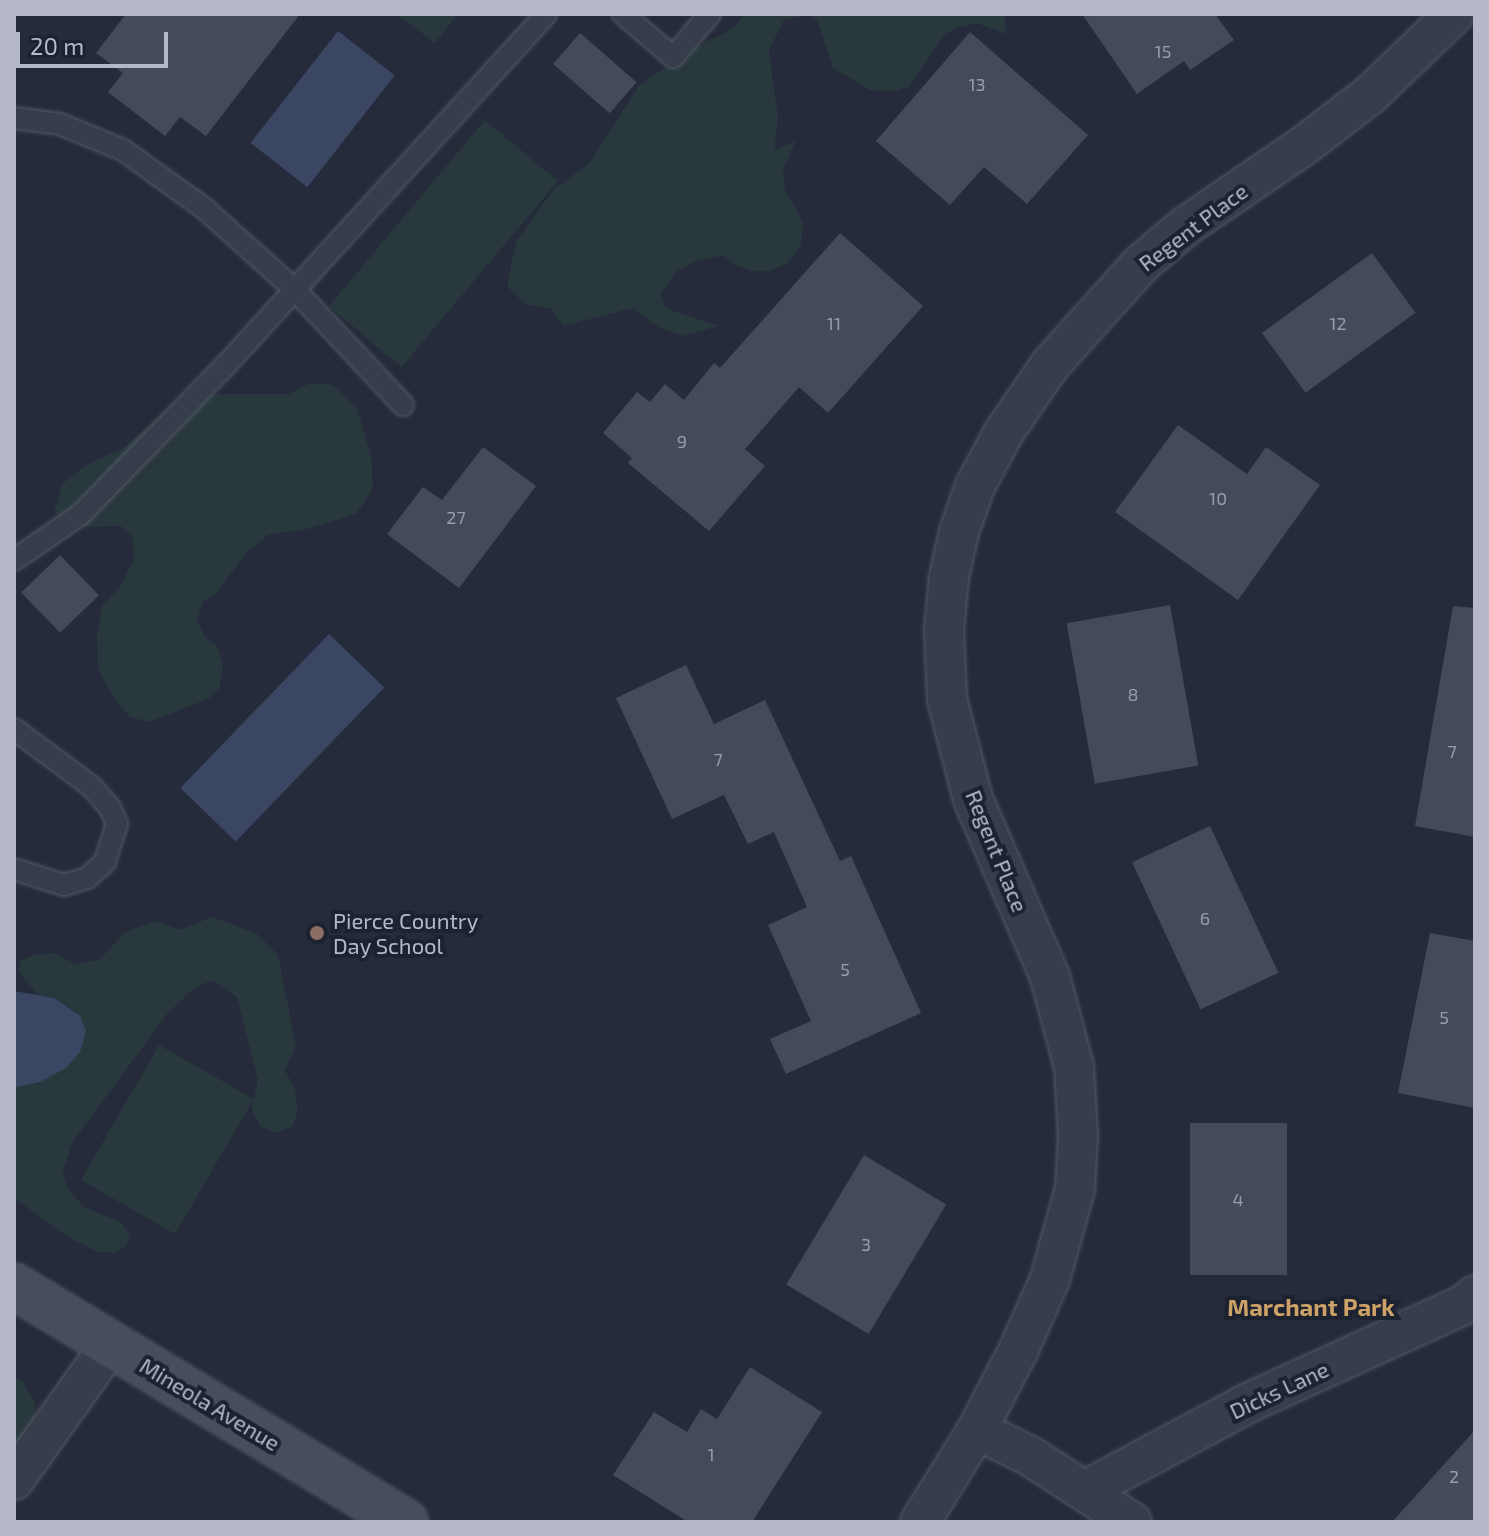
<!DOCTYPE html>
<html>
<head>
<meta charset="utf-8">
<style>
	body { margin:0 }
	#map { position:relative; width:1489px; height:1536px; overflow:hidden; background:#252b3b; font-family:"Exo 2",sans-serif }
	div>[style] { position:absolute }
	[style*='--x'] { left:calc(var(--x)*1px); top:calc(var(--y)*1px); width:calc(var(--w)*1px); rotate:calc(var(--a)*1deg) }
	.green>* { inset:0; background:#28383d; transform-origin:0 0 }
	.water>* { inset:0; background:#3b4663; transform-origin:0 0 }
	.building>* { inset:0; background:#444a5c; transform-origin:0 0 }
	.roads { filter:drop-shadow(0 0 2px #535866) drop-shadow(0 0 2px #535866) }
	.service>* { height:20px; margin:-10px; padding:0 10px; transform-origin:10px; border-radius:10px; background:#383d4b }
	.minor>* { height:38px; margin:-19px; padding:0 19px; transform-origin:19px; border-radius:19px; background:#383d4b }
	.secondary>* { height:44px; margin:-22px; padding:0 22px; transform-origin:22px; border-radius:22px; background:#474c5e }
	.dots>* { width:22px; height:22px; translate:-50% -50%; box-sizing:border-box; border:4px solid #1d2230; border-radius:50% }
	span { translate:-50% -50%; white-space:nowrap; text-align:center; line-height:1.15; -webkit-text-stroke:8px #1d2230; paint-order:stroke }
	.number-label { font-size:18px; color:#989cac }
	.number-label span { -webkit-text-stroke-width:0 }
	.street-label { font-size:22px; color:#b4b8c7 }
	.poi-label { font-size:22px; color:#b4b8c7 }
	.left { translate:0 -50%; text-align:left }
	.neighbourhood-label { font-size:24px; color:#cda268; font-weight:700 }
	.frame { position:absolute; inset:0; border:16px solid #b4b8c7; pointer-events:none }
	.scale { position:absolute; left:16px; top:32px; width:152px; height:36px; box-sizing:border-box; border:4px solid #b4b8c7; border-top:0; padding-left:10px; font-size:24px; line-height:28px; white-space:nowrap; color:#b4b8c7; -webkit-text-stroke:6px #1d2230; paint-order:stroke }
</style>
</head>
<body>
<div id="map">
	<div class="green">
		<i style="clip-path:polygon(397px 14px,458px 14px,435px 43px)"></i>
		<i style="clip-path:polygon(746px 14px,1004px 14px,1007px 34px,976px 23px,960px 27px,945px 34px,909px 87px,896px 91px,870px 90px,833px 68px,818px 22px,809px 15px,784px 20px,769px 50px,778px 118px,774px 151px,796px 140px,783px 170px,785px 190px,803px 222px,801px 245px,787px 263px,771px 271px,751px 271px,735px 265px,723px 255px,691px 263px,677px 271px,661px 293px,663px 302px,668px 309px,719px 326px,683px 336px,656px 326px,633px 308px,563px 326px,552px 309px,525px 304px,507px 286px,516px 241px,554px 189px,589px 164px,638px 87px,687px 51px,731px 30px)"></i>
		<i style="left:485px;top:120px;width:95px;height:243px;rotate:40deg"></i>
		<i style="clip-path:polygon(310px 383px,333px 385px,357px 408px,371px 456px,373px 489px,356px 514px,307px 529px,268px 535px,246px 553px,216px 594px,203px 601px,197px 621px,205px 637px,217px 646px,223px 664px,220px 688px,208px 699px,149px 722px,130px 717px,113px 697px,98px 669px,97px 634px,102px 606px,120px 587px,134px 559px,133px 538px,121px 526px,77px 527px,54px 513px,62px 484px,86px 465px,123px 448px,158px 417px,216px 394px,289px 394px)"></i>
		<i style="clip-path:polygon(211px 917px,256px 933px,278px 955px,296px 1046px,285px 1070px,295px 1090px,298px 1111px,292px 1127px,275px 1133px,260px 1126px,252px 1111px,252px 1102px,175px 1234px,81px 1180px,159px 1045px,254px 1099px,258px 1080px,237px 997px,213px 980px,196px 987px,167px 1014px,72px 1143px,63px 1171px,68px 1189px,85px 1207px,121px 1223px,130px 1234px,126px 1246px,113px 1253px,99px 1252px,71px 1239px,14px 1198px,14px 1088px,40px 1082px,54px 998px,39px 996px,28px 983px,18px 971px,20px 961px,33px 955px,54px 953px,76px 964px,99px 960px,125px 932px,154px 921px,181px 930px)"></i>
		<i style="clip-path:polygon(14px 1376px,22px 1381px,35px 1402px,36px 1449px,14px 1480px)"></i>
	</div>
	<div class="water">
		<i style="left:338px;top:31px;width:72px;height:142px;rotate:38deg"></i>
		<i style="left:329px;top:634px;width:77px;height:214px;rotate:44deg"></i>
		<i style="clip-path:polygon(14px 991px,54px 998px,80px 1016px,86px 1031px,80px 1052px,66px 1068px,40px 1082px,14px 1088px)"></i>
	</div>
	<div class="building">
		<i style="clip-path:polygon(126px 14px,300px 14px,206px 136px,180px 117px,165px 136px,108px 92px,123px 73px,96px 53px)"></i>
		<i style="clip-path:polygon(1082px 14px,1215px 14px,1234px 40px,1190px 70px,1184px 61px,1137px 94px)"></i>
		<i style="clip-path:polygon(970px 32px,1088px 135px,1027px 204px,984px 167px,950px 205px,876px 141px)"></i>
		<i style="left:580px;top:33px;width:75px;height:41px;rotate:41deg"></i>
		<i style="clip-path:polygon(840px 233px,923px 306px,828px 413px,799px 387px,745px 449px,765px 466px,709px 531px,628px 463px,632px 458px,603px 433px,637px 392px,650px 402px,665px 384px,684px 400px,714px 363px,720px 368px)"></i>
		<i style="left:1372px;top:253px;width:74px;height:136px;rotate:54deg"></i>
		<i style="clip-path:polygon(1178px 425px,1247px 474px,1266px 447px,1320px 485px,1238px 600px,1115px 512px)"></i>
		<i style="clip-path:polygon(483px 447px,536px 486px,459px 588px,387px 534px,423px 487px,442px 500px)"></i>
		<i style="left:60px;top:555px;width:56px;height:54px;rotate:46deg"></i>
		<i style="left:1170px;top:605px;width:163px;height:105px;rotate:80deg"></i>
		<i style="clip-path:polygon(1453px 606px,1475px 608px,1475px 837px,1415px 826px)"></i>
		<i style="clip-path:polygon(686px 665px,714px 724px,765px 700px,840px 861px,851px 856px,921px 1013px,786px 1074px,770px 1039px,811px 1021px,768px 925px,807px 907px,774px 832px,748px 844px,724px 795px,672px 819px,616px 698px)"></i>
		<i style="left:1210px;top:826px;width:162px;height:86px;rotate:65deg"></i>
		<i style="clip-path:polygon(1430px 933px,1475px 941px,1475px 1108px,1398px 1093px)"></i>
		<i style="left:1190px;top:1123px;width:97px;height:152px"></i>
		<i style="left:864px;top:1155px;width:96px;height:151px;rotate:31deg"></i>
		<i style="clip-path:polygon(750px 1367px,822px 1412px,752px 1522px,688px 1522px,613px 1475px,654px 1412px,687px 1432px,701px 1409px,717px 1419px)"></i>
		<i style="clip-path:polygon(1475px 1430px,1475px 1522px,1392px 1522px)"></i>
	</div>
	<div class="roads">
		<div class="service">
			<i style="--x:623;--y:14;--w:66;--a:40.7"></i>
			<i style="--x:673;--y:57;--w:57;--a:-49.3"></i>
			<i style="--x:14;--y:118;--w:46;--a:7.4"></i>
			<i style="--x:60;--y:124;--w:68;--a:22.4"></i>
			<i style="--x:123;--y:150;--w:101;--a:35.7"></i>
			<i style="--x:205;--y:209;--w:121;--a:42"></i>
			<i style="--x:295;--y:290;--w:158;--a:46.8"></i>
			<i style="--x:14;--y:560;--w:81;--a:-34.5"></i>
			<i style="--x:81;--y:514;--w:206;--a:-45.8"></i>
			<i style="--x:225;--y:366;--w:476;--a:-47.6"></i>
			<i style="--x:14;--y:729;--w:97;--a:36.6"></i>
			<i style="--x:92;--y:787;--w:28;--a:49"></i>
			<i style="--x:110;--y:808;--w:17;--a:66"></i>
			<i style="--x:117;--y:824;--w:40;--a:108"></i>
			<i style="--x:105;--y:862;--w:24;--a:138"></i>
			<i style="--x:87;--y:878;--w:24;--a:163"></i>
			<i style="--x:64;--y:885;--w:52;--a:-162.3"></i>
		</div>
		<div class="minor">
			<i style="--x:977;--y:1430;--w:59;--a:26.1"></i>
			<i style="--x:1030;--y:1456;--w:121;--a:32.9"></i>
			<i style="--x:14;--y:1480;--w:167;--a:-54.5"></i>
			<i style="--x:1086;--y:1490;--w:184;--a:-28.2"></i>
			<i style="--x:1248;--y:1403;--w:239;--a:-24.5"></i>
			<i style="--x:1465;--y:1304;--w:13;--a:-42"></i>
			<i style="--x:920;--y:1522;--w:108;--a:-58.2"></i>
			<i style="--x:977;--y:1430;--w:91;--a:-62.6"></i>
			<i style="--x:1019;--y:1349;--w:77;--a:-66.1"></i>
			<i style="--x:1050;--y:1279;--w:93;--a:-74.5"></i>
			<i style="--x:1075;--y:1189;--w:53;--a:-86.8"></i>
			<i style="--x:1078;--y:1136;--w:69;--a:-93.3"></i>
			<i style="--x:1074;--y:1067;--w:93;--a:-104.9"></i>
			<i style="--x:1050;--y:977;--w:194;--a:-113.4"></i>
			<i style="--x:973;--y:799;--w:103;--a:-104.6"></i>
			<i style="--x:947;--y:699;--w:69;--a:-92.5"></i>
			<i style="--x:944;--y:630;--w:53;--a:-84.6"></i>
			<i style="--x:949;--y:577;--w:46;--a:-77.5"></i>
			<i style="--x:959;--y:532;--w:49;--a:-70.8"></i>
			<i style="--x:975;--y:486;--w:61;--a:-61.8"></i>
			<i style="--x:1004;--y:432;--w:81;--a:-55.5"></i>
			<i style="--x:1050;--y:365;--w:137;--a:-48"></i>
			<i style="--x:1142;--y:263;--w:57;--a:-40.1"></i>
			<i style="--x:1186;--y:226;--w:140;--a:-34.3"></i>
			<i style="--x:1302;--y:147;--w:87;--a:-37.5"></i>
			<i style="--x:1371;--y:94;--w:115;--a:-43.9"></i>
		</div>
		<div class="secondary">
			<i style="--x:14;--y:1286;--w:457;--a:31.1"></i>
		</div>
	</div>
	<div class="dots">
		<i style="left:317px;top:933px;background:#8d6e63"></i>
	</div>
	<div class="number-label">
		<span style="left:1163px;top:51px">15</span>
		<span style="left:977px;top:84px">13</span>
		<span style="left:834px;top:323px">11</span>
		<span style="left:1338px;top:323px">12</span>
		<span style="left:682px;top:441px">9</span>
		<span style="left:1218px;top:498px">10</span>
		<span style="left:456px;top:517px">27</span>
		<span style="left:1133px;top:694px">8</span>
		<span style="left:1452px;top:751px">7</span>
		<span style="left:718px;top:759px">7</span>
		<span style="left:1205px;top:918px">6</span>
		<span style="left:845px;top:969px">5</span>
		<span style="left:1444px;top:1017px">5</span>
		<span style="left:1238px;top:1199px">4</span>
		<span style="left:866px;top:1244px">3</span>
		<span style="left:711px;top:1454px">1</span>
		<span style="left:1454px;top:1476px">2</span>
	</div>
	<div class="street-label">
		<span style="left:1193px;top:227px;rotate:-37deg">Regent Place</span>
		<span style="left:997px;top:851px;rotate:68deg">Regent Place</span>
		<span style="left:1279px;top:1390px;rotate:-25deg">Dicks Lane</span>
		<span style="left:210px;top:1404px;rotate:31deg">Mineola Avenue</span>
	</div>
	<div class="poi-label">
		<span class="left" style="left:333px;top:933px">Pierce Country<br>Day School</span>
	</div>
	<div class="neighbourhood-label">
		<span style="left:1311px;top:1307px">Marchant Park</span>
	</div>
	<div class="frame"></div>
	<div class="scale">20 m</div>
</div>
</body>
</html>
